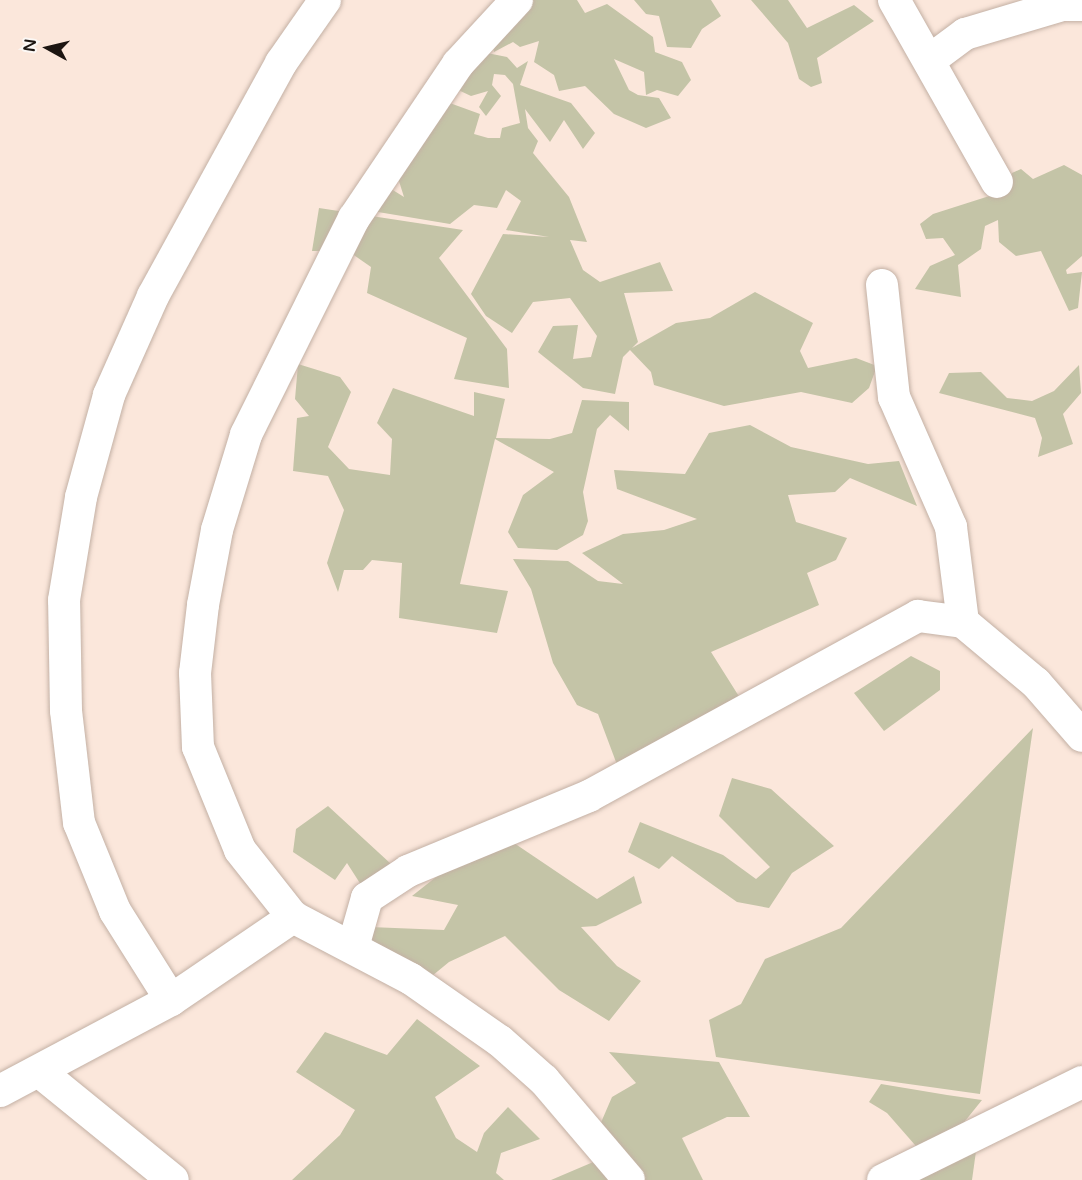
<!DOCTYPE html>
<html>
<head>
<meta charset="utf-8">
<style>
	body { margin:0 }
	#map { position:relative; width:1082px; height:1180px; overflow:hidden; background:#fbe7db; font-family:"Varela Round",sans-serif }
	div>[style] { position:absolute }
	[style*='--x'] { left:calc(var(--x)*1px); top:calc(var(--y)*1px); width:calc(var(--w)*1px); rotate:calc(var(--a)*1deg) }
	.green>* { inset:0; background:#c4c4a7 }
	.roads { filter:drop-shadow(0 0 2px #c3b0a4) drop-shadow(0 0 2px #c3b0a4) }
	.minor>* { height:32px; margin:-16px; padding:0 16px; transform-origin:16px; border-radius:16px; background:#fff }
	span { translate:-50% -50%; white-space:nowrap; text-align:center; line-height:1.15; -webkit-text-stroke:5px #fcf8f5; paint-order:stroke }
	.north { position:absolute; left:18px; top:18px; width:60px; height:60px; -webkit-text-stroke:4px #fcf8f5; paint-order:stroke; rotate:278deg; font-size:16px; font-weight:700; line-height:24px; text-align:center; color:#1c1511 }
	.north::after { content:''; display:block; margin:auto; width:21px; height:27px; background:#1c1511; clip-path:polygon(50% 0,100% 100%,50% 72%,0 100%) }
</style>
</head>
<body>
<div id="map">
	<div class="green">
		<i style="clip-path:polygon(532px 0,577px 0,585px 13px,607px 4px,653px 37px,655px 52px,682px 62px,691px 80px,678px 96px,657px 90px,646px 95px,644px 72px,614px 59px,629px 90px,638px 95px,659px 98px,671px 118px,646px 128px,614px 114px,585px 86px,559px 91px,554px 75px,534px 62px,539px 41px,520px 47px,513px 42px,494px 52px,492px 43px)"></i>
		<i style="clip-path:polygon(634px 0,711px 0,721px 16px,702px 29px,691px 48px,667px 47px,659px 16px,646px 14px)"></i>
		<i style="clip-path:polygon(751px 0,788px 0,807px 28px,854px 5px,874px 21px,817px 58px,822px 83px,811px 87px,799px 79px,788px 43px)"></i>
		<i style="clip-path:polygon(482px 52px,507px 57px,517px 68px,528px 61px,520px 85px,571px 103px,595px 133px,583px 149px,564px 120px,550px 142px,525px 109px,528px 128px,538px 141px,533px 153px,569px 197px,587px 242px,570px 240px,583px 270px,600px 282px,660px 262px,673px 291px,624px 293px,638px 342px,632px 348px,676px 323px,710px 318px,755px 292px,813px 323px,800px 351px,808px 368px,856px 358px,877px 366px,869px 388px,852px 403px,801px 392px,724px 406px,654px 385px,651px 372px,630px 350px,623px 357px,615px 394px,583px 388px,538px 352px,553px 326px,578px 325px,573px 359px,591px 357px,597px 336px,570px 298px,533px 302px,512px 333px,486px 316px,471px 294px,503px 234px,549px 237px,506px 230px,521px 201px,506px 190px,497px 208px,474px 205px,450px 224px,372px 211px,388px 187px,404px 197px,398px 178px,447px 102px,480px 114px,474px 134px,488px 138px,500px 138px,502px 128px,520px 123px,513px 84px,505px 75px,494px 74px,492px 85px,501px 96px,486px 116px,479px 107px,488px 91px,471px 96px,454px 88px)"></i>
		<i style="clip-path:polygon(1064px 165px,1082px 175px,1082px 256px,1066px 270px,1067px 274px,1082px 272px,1078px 308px,1069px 311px,1041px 251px,1016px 256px,999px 242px,998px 220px,985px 226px,981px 249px,958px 265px,961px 297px,915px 289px,930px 266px,955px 255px,943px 238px,926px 239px,920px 224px,933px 214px,1005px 191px,1012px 173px,1021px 169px,1033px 179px)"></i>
		<i style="clip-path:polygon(319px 208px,463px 230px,439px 258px,507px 349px,509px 388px,454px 379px,467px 338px,367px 293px,371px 267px,348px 251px,312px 251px)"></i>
		<i style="clip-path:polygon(298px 364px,340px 377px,351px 392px,328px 447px,349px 469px,390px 475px,392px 439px,377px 423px,393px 388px,474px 416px,474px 392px,505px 399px,496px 438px,550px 439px,572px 433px,582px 400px,629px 402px,629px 431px,610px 415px,597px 429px,583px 492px,588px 521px,583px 535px,557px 550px,518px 548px,508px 532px,523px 495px,554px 472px,495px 439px,460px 584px,508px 591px,497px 633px,399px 618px,402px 563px,372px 560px,363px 570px,344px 570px,338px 592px,327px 563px,344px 510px,328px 476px,293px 471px,297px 418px,309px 416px,295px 399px)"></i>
		<i style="clip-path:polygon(1079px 365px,1081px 393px,1063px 414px,1073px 444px,1038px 457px,1042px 438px,1035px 418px,939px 393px,949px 373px,981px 372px,1007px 398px,1032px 401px,1054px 391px)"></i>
		<i style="clip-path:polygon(750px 425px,791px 447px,868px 464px,899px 461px,917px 506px,850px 478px,835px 492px,788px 495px,796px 522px,847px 538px,836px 560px,807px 573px,819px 605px,711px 652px,740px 698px,622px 778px,598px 714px,577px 705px,553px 663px,531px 589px,513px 559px,568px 561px,598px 581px,623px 584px,582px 553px,623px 534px,664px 530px,697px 519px,617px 489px,614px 470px,685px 474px,709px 433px)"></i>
		<i style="clip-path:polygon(911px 656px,940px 671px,940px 690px,884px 731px,854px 693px)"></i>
		<i style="clip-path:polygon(1033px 728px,980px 1094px,716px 1057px,709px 1020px,741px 1004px,765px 959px,841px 928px)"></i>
		<i style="clip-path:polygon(732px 778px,771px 789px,834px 846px,792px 873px,769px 908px,737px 902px,672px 856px,659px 869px,628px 852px,640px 822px,723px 855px,756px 879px,770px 867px,719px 816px)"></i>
		<i style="clip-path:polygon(328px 806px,403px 875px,363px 888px,347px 863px,335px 880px,293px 852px,296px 829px)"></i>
		<i style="clip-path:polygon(511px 841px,597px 899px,634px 876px,642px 903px,596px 926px,581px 927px,617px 966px,641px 981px,609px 1021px,559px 990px,505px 936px,449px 962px,421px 985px,357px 933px,370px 927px,444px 930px,458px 905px,412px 896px,460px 858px)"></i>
		<i style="clip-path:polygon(417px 1019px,480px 1066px,435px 1097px,456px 1138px,477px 1152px,484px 1133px,508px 1107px,540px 1139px,501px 1153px,496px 1173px,504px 1180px,292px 1180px,340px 1135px,355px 1110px,296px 1072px,325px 1032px,387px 1055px)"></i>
		<i style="clip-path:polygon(609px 1052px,719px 1062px,750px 1117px,727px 1117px,682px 1138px,703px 1180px,551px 1180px,605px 1157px,596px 1134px,612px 1097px,636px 1083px)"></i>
		<i style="clip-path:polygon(881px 1084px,947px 1095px,982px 1100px,953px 1136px,922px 1153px,887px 1113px,869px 1102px)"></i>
		<i style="clip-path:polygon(977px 1144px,972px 1180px,902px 1180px)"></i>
	</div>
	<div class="roads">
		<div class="minor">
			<i style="--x:517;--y:0;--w:87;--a:132.7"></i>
			<i style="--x:458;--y:64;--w:186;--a:124"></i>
			<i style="--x:354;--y:218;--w:242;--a:116.5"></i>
			<i style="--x:246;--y:435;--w:99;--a:107"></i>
			<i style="--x:217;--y:530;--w:76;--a:100.6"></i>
			<i style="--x:203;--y:605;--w:68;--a:96.7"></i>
			<i style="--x:195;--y:673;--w:74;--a:87.7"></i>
			<i style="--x:198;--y:747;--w:111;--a:67.8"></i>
			<i style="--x:240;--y:850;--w:85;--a:51.7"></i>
			<i style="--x:293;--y:917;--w:133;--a:27.7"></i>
			<i style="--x:411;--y:979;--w:108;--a:34.9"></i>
			<i style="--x:500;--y:1041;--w:59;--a:41.6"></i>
			<i style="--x:544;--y:1080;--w:131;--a:49.6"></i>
			<i style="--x:894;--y:0;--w:209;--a:60.5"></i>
			<i style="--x:930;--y:60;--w:44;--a:-36.6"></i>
			<i style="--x:965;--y:34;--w:101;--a:-16.6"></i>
			<i style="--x:1062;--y:5;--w:20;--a:0"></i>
			<i style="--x:882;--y:285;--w:113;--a:83.9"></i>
			<i style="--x:894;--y:397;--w:142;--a:66.3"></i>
			<i style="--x:951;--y:527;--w:96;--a:82.8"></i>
			<i style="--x:353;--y:947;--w:51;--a:-74.1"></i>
			<i style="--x:367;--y:898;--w:49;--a:-33.4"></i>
			<i style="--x:408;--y:871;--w:196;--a:-22.5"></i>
			<i style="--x:589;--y:796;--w:375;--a:-28.7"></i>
			<i style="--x:918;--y:616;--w:45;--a:7.6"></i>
			<i style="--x:963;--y:622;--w:95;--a:39.9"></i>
			<i style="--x:1036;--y:683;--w:70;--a:49"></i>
			<i style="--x:171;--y:1000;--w:105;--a:-122.2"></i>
			<i style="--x:115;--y:911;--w:95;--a:-112.2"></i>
			<i style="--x:79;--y:823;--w:113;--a:-96.6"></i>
			<i style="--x:66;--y:711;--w:111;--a:-91"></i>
			<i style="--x:64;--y:600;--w:104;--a:-80.6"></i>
			<i style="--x:81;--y:497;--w:106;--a:-74.6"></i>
			<i style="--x:109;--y:395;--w:108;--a:-66"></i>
			<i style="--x:153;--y:296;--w:266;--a:-61.2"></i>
			<i style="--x:281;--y:63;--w:77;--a:-55.1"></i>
			<i style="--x:40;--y:1072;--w:171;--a:39.1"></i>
			<i style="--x:0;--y:1091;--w:194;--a:-28"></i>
			<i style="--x:171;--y:1000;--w:148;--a:-34.2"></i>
			<i style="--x:883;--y:1180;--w:222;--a:-26.2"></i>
		</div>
	</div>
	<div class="north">N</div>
</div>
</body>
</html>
